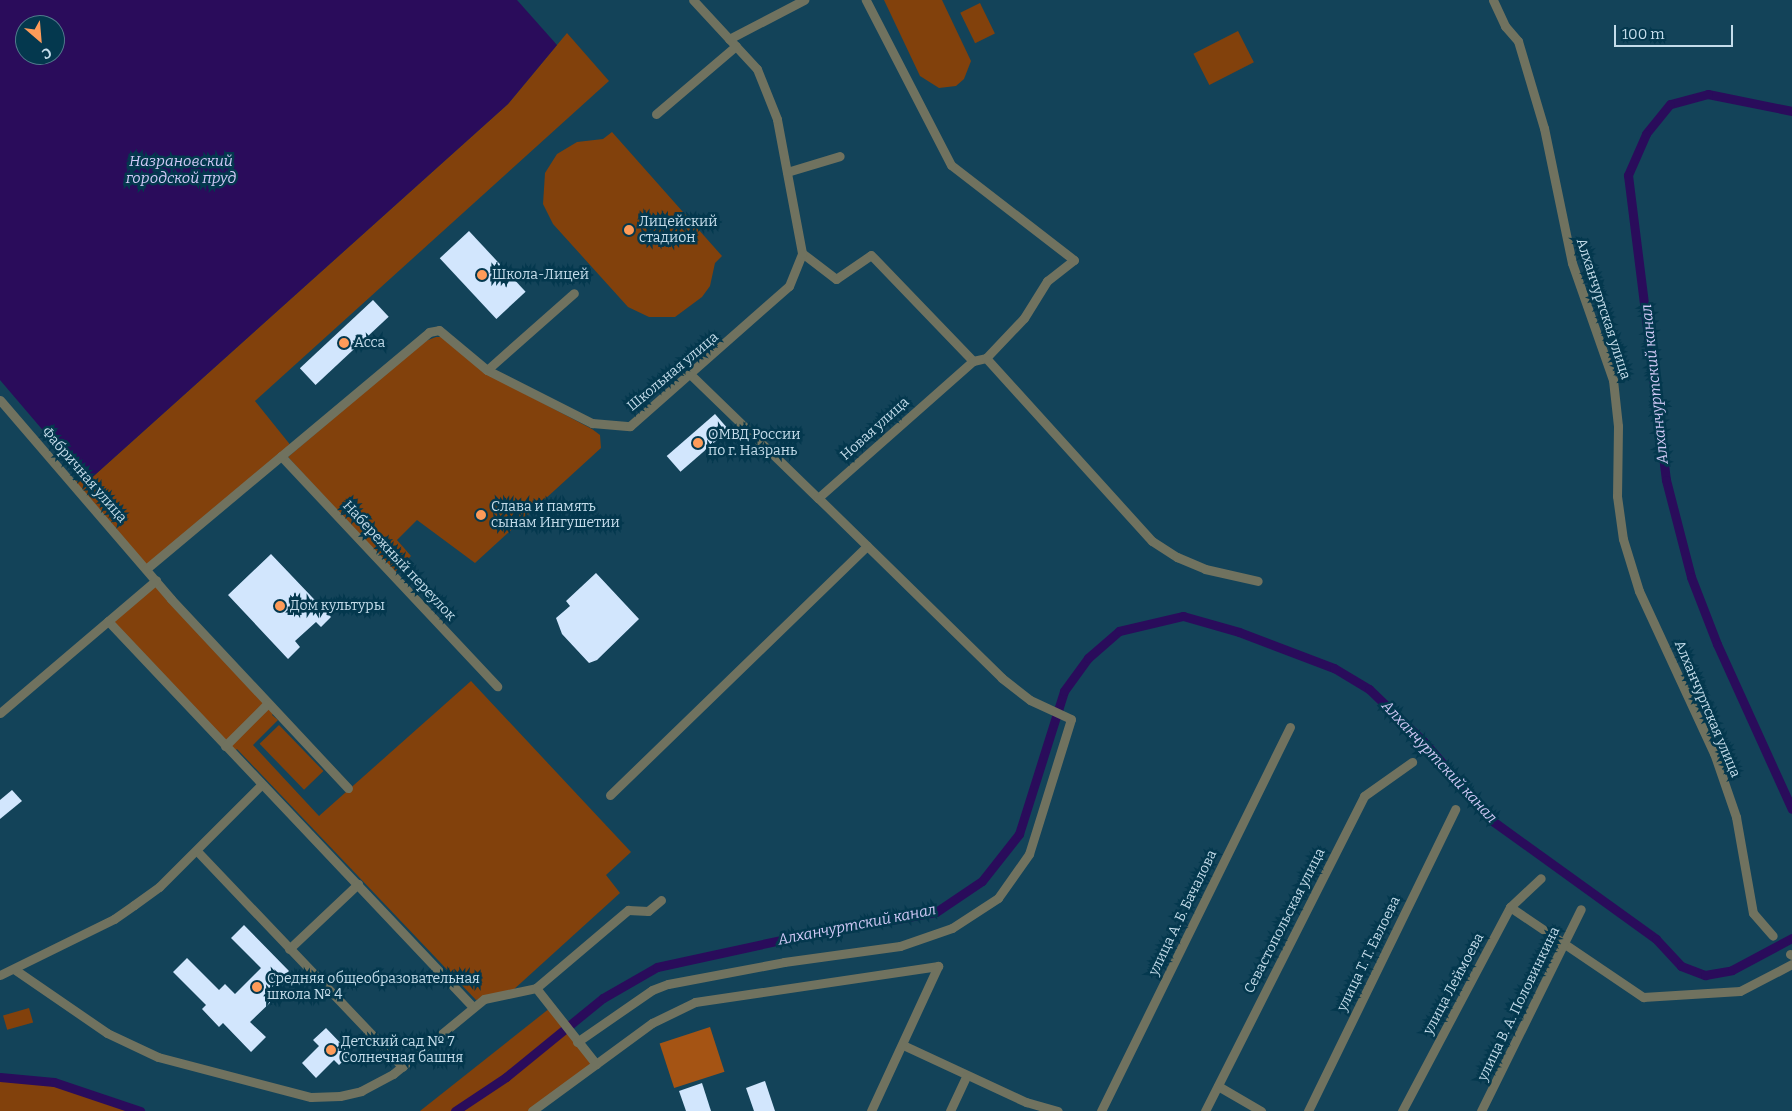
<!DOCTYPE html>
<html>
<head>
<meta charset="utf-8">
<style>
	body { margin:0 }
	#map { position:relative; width:1792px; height:1111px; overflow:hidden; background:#134359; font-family:Bitter,serif }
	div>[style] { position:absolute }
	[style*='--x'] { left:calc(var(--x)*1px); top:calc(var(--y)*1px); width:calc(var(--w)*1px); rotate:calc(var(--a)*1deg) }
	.green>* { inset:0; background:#82410c; transform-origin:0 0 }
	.forest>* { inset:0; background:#a55414; transform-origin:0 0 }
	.water>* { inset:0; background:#2a0c5b }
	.canal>* { height:9px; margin:-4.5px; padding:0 4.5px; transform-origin:4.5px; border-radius:4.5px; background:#2a0c5b }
	.building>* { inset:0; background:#d2e6fd; transform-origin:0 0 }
	.minor>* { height:9px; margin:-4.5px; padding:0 4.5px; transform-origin:4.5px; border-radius:4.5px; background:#70725f }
	.dots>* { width:14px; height:14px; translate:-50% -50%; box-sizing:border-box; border:2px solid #04384e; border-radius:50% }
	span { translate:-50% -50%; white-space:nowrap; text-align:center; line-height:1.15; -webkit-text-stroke:5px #04384e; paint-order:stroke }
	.poi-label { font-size:14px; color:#c4dcea }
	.left { translate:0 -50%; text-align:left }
	.street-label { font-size:14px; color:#c4dcea }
	.water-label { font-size:15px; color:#d0c9f6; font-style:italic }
	.north { position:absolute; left:15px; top:15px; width:50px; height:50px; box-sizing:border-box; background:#04384e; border:1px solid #517a8c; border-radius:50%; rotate:153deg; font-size:14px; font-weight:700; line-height:20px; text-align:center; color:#c4dcea }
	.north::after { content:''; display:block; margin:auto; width:18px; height:22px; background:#fe9b59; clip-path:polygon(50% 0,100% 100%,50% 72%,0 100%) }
	.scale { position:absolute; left:1614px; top:25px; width:119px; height:22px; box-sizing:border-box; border:2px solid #c4dcea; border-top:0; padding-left:6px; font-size:15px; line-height:18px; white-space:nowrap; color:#c4dcea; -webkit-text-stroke:4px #04384e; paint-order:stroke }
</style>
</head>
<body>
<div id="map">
	<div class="green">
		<i style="clip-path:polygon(884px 0,942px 0,971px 61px,964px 79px,956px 86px,939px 88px,920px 76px)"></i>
		<i style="left:980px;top:3px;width:34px;height:22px;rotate:64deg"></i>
		<i style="left:1238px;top:31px;width:35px;height:50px;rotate:63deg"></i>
		<i style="clip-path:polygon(567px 33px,609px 81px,255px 401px,292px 447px,146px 569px,70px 480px,87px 482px,508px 104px)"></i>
		<i style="clip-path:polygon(612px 132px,722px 256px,715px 263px,710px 286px,702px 297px,675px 317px,649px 317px,628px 307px,553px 224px,543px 204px,545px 173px,557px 154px,577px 142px,603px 139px)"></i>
		<i style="clip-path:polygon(436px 337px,442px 337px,482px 371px,592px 429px,600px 435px,601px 448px,475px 563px,417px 520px,397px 540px,411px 556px,394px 573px,288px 457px,423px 342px)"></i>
		<i style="clip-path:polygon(156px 580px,275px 711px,272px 715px,278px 720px,253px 745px,319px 816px,471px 681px,631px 852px,606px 875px,620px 893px,512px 991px,476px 1000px,237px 749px,232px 753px,108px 621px)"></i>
		<i style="left:279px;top:725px;width:64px;height:27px;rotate:46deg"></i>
		<i style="left:29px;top:1008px;width:15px;height:27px;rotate:74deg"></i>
		<i style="clip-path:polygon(550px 1008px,596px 1064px,532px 1111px,420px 1111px)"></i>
		<i style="clip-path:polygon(0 1077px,54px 1082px,140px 1111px,0 1111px)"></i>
	</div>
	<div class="forest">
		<i style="left:710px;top:1027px;width:47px;height:53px;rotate:72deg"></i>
	</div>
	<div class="water">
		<i style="clip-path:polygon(evenodd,0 0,517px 0,557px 45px,508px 104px,87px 482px,0 380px,0 0,25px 25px,55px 25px,55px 55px,25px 55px,25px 25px)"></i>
	</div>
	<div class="canal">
		<i style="--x:1792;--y:111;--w:86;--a:-168.6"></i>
		<i style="--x:1708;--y:94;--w:39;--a:165"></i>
		<i style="--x:1670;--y:104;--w:38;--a:129"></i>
		<i style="--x:1646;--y:134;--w:45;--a:113.7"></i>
		<i style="--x:1628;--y:175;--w:307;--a:82.9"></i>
		<i style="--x:1666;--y:480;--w:100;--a:75.5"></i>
		<i style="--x:1691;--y:577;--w:72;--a:68.8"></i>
		<i style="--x:1717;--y:644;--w:181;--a:65.6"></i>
		<i style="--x:0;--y:1077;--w:54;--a:5.3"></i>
		<i style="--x:54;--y:1082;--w:91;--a:18.6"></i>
		<i style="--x:455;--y:1111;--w:61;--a:-33.7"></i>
		<i style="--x:506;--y:1077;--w:125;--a:-39.2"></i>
		<i style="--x:603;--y:998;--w:62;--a:-29.9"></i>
		<i style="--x:657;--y:967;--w:136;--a:-12.3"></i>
		<i style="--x:790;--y:938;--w:148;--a:-10.1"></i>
		<i style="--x:936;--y:912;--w:55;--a:-34"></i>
		<i style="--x:982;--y:881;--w:60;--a:-51.8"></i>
		<i style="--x:1019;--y:834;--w:150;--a:-72.5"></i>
		<i style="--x:1064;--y:691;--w:41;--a:-54"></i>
		<i style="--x:1088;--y:658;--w:41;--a:-41.1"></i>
		<i style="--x:1119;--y:631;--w:66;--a:-13.2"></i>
		<i style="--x:1183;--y:616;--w:58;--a:15.9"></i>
		<i style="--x:1239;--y:632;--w:102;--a:20.8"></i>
		<i style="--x:1334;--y:668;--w:41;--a:31"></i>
		<i style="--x:1369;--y:689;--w:76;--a:43.9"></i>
		<i style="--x:1424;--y:742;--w:106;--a:48.8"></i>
		<i style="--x:1494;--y:822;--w:200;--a:35.8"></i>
		<i style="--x:1656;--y:939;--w:37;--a:47"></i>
		<i style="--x:1681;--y:966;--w:26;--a:21"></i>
		<i style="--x:1705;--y:975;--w:27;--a:-10"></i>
		<i style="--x:1732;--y:970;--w:68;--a:-28.1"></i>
	</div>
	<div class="building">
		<i style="left:469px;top:231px;width:83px;height:40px;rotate:47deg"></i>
		<i style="left:373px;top:300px;width:23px;height:100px;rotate:47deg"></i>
		<i style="left:715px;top:414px;width:21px;height:64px;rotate:49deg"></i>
		<i style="clip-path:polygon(271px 554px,331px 617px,321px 627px,316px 622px,295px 641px,300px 647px,288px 659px,228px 595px)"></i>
		<i style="clip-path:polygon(596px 573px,639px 619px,597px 660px,589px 663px,562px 634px,556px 618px,570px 606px,566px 601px)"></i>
		<i style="clip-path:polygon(12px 790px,22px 801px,0 819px,0 800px)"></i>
		<i style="clip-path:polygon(244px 925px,289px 971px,270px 989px,277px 996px,250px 1022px,266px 1037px,251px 1052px,223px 1023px,219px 1027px,202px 1009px,206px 1005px,173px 972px,187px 958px,219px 990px,225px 984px,235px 994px,261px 968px,231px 938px)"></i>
		<i style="clip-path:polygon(326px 1028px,351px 1054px,339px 1065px,334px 1060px,316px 1078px,302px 1063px,319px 1046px,313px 1040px)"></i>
		<i style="clip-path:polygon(765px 1081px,775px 1111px,754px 1111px,746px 1088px)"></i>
		<i style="clip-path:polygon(702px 1083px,711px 1111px,686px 1111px,679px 1091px)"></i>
	</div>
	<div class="minor">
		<i style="--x:1493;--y:0;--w:29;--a:65"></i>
		<i style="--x:1505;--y:26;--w:20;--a:49"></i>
		<i style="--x:1518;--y:41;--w:91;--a:73.4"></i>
		<i style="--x:1544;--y:128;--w:138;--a:78.3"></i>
		<i style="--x:1572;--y:263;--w:124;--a:70.7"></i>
		<i style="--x:1613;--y:380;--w:46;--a:83.8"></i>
		<i style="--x:1618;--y:426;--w:70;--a:90.8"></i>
		<i style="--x:1617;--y:496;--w:43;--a:82.1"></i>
		<i style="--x:1623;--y:539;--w:54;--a:72.9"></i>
		<i style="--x:1639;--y:591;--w:179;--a:65.2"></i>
		<i style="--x:1714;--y:753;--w:68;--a:71"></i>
		<i style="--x:1736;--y:817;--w:97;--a:80"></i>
		<i style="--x:1753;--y:913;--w:30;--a:49"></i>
		<i style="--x:729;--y:39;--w:85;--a:-27.5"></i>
		<i style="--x:656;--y:114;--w:105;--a:-40.4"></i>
		<i style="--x:787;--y:172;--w:55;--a:-16.8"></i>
		<i style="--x:802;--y:253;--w:43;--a:37.4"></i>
		<i style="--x:836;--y:279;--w:42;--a:-34.4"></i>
		<i style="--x:871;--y:255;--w:147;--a:46.1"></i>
		<i style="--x:986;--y:358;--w:247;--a:47.8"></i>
		<i style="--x:1152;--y:541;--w:30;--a:33"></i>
		<i style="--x:1177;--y:557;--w:30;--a:23"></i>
		<i style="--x:1205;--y:569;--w:54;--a:12.8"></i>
		<i style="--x:487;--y:370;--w:116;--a:-41.5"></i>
		<i style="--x:691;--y:375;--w:177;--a:44.1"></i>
		<i style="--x:818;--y:498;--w:207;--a:-41.5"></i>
		<i style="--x:973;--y:361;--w:13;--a:-13"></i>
		<i style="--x:986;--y:358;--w:55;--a:-46.5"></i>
		<i style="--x:1024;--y:318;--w:44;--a:-58.1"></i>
		<i style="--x:1047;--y:281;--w:34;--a:-38"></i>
		<i style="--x:1074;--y:260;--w:155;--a:-142.3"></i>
		<i style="--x:951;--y:165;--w:186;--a:-117.3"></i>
		<i style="--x:0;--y:400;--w:262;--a:49.3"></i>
		<i style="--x:171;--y:599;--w:259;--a:46.9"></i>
		<i style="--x:281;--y:456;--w:316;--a:46.8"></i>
		<i style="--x:146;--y:569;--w:369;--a:-39.9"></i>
		<i style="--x:429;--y:332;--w:10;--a:-11"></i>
		<i style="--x:439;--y:330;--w:62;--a:39.8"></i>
		<i style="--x:487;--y:370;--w:118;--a:26.8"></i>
		<i style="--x:592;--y:423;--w:38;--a:5"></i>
		<i style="--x:630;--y:426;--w:212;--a:-41.4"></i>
		<i style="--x:789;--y:286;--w:35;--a:-68"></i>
		<i style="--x:802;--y:253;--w:136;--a:-100.6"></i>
		<i style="--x:777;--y:119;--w:54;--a:-111.8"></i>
		<i style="--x:757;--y:69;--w:94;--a:-132.8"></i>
		<i style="--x:108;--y:621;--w:531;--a:46.6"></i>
		<i style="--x:0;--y:713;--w:205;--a:-40.4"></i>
		<i style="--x:225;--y:746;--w:59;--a:-45"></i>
		<i style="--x:610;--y:795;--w:358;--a:-44.1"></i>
		<i style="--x:197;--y:851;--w:298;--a:46.4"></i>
		<i style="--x:1510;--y:907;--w:161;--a:34.1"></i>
		<i style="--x:1643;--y:997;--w:97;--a:-3.5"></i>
		<i style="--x:1740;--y:991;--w:59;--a:-27.4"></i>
		<i style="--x:289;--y:949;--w:95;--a:-43.3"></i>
		<i style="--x:1790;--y:954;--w:2;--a:27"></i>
		<i style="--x:14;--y:969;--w:113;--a:34.5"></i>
		<i style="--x:107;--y:1033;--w:56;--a:25.2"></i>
		<i style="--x:158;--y:1057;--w:158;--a:14.7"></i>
		<i style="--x:311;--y:1097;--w:29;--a:-2"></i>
		<i style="--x:340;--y:1096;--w:22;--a:-13"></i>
		<i style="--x:361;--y:1091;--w:36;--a:-28"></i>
		<i style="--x:393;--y:1074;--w:118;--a:-39.5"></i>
		<i style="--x:484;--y:999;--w:53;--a:-11.9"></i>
		<i style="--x:536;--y:988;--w:121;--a:-40.3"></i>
		<i style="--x:628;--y:910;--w:20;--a:3"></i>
		<i style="--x:648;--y:911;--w:17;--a:-40"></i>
		<i style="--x:0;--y:975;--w:127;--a:-26.2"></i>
		<i style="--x:114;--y:919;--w:24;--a:-35"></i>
		<i style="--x:134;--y:905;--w:31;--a:-36"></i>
		<i style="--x:159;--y:887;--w:144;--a:-45"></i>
		<i style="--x:536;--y:988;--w:97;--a:51.7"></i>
		<i style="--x:577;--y:1042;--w:91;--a:-34.7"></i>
		<i style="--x:652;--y:990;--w:17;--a:-21"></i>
		<i style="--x:668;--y:984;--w:118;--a:-10.7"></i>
		<i style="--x:784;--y:962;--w:117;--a:-7.9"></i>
		<i style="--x:900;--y:946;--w:55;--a:-19.1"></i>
		<i style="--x:952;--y:928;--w:55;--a:-33.1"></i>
		<i style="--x:998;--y:898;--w:54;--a:-54.8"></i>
		<i style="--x:1029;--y:854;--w:141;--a:-72.7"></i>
		<i style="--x:1071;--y:719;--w:45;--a:-155.1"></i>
		<i style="--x:1030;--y:700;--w:36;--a:-142"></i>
		<i style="--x:1002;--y:678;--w:257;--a:-135.6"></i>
		<i style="--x:903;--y:1045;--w:136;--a:24.9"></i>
		<i style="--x:1026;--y:1102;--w:33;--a:16"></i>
		<i style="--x:1218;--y:1086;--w:50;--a:30.2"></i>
		<i style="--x:532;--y:1111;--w:149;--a:-36.3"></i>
		<i style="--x:652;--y:1023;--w:48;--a:-26"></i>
		<i style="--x:695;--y:1002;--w:246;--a:-8.4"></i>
		<i style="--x:871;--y:1111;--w:160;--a:-65.2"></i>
		<i style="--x:950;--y:1111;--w:38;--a:-65"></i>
		<i style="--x:1101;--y:1111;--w:428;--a:-63.8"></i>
		<i style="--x:1205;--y:1111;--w:353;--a:-63.2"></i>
		<i style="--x:1364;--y:796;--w:59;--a:-35.3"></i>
		<i style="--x:1308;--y:1111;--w:336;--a:-64"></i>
		<i style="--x:1402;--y:1111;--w:231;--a:-62.1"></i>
		<i style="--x:1510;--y:907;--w:42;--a:-43.1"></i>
		<i style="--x:1481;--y:1111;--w:225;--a:-63.7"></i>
	</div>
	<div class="dots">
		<i style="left:629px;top:230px;background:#fe9b59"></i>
		<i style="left:482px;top:275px;background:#fe9b59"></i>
		<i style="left:344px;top:343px;background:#fe9b59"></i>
		<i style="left:698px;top:443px;background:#fe9b59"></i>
		<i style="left:481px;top:515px;background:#fe9b59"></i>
		<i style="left:280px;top:606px;background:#fe9b59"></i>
		<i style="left:257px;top:987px;background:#fe9b59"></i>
		<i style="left:331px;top:1050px;background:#fe9b59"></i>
	</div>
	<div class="poi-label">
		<span class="left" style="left:639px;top:230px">Лицейский<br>стадион</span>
		<span class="left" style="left:492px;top:275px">Школа-Лицей</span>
		<span class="left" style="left:354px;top:343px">Асса</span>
		<span class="left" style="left:708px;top:443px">ОМВД России<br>по г. Назрань</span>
		<span class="left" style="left:491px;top:515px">Слава и память<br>сынам Ингушетии</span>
		<span class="left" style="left:290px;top:606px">Дом культуры</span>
		<span class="left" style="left:267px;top:987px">Средняя общеобразовательная<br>школа № 4</span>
		<span class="left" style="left:341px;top:1050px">Детский сад № 7<br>Солнечная башня</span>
	</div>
	<div class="street-label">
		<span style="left:1603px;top:309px;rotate:72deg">Алханчуртская улица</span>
		<span style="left:673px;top:372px;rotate:-40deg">Школьная улица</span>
		<span style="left:875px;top:429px;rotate:-42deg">Новая улица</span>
		<span style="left:84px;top:475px;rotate:49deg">Фабричная улица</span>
		<span style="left:399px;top:561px;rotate:47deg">Набережный переулок</span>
		<span style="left:1707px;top:709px;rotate:67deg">Алханчуртская улица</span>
		<span style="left:1183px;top:913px;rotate:-64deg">улица А. Б. Бачалова</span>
		<span style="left:1285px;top:921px;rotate:-63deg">Севастопольская улица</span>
		<span style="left:1369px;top:954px;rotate:-64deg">улица Т. Т. Евлоева</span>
		<span style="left:1454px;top:984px;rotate:-62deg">улица Леймоева</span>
		<span style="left:1519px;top:1004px;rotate:-64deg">улица В. А. Половинкина</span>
	</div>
	<div class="water-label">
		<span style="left:181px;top:170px">Назрановский<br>городской пруд</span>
		<span style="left:1655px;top:384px;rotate:-96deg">Алханчуртский канал</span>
		<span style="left:1439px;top:762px;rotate:47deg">Алханчуртский канал</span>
		<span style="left:857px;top:925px;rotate:-11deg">Алханчуртский канал</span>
	</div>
	<div class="north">С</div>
	<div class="scale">100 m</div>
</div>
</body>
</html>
